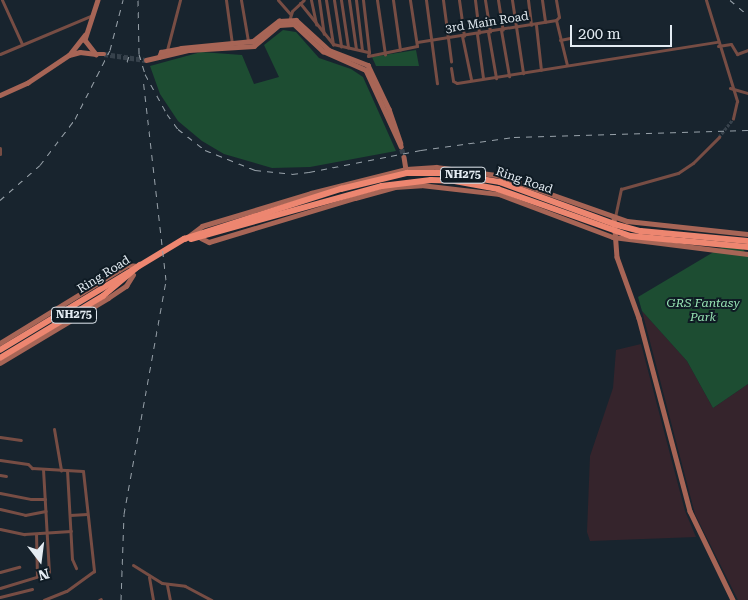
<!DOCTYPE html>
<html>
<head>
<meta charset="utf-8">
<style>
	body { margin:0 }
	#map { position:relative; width:748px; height:600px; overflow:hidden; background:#18242e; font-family:"Roboto Serif",serif }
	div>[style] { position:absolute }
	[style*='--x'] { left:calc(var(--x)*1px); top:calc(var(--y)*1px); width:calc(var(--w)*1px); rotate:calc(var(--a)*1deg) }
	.industrial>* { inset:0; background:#35242c }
	.green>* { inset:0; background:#1d4d32 }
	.street-tunnel>* { height:3px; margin-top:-1.5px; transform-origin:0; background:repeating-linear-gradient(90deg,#37424c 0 3px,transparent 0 4.5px) }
	.secondary-tunnel>* { height:4.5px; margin-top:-2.25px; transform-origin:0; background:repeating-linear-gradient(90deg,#37424c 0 4.5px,transparent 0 6.5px) }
	.street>* { height:3px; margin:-1.5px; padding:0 1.5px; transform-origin:1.5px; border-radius:1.5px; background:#774d44 }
	.secondary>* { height:4.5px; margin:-2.25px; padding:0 2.25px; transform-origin:2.25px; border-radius:2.25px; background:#a76556 }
	.highway>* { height:5.5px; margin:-2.75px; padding:0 2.75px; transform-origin:2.75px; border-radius:2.75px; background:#ed8670 }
	.rail>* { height:1px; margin-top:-0.5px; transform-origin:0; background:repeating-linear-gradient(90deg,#97a1a9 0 6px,transparent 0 12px) }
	span { translate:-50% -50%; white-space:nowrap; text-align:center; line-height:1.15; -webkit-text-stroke:4px #0f1b24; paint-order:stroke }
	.shield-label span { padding:1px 4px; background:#0f1b24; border:1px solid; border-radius:4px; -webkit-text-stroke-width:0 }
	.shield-label { font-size:11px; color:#e4ecf3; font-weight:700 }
	.street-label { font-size:12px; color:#e4ecf3 }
	.park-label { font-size:12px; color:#97e3b4; font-style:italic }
	.north { position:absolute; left:15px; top:535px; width:50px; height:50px; -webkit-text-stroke:4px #0f1b24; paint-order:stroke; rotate:165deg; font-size:14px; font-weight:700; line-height:20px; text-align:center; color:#e4ecf3 }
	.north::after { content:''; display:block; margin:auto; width:18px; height:22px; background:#e4ecf3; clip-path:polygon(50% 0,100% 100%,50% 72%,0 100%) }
	.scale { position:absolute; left:570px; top:25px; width:102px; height:22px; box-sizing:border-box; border:2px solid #e4ecf3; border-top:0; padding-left:6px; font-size:15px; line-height:18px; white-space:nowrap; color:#e4ecf3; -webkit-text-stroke:4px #0f1b24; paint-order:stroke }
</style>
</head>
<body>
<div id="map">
	<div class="industrial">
		<i style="clip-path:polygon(642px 311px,687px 361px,713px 408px,748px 384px,748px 600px,738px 600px,695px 514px)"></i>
		<i style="clip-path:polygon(641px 344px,685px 511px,696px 537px,590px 541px,587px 532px,590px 456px,613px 388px,616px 350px)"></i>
	</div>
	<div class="green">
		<i style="clip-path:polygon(283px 30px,296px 32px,319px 58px,351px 69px,363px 77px,396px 151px,310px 167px,272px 168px,224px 154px,202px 141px,178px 121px,160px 94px,150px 66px,201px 52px,242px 55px,254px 84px,279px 77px,264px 45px)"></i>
		<i style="clip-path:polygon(416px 50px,419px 66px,376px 66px,372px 57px)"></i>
		<i style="clip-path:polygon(722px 247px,742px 248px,748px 256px,748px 384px,713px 408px,687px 361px,642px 311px,638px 297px)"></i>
	</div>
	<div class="street-tunnel">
		<i style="--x:719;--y:137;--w:23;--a:-52"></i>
	</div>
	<div class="secondary-tunnel">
		<i style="--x:104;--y:54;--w:42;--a:8.1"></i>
		<i style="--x:402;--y:149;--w:8;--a:76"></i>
	</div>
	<div class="street">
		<i style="--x:2;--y:0;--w:48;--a:65.6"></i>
		<i style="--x:226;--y:0;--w:44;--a:82.2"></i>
		<i style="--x:241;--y:0;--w:42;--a:80.3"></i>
		<i style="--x:278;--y:0;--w:18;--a:49"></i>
		<i style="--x:311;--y:0;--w:25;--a:78"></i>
		<i style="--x:319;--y:0;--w:34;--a:82"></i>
		<i style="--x:326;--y:0;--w:45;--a:81"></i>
		<i style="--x:334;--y:0;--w:47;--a:81.3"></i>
		<i style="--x:341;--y:0;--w:48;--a:81.5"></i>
		<i style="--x:349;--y:0;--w:49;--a:81.9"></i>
		<i style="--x:356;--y:0;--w:50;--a:83.2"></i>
		<i style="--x:363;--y:0;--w:52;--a:83.4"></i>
		<i style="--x:377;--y:0;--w:55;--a:81.6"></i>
		<i style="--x:393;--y:0;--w:50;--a:82"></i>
		<i style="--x:426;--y:0;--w:84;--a:82.5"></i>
		<i style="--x:443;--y:0;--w:62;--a:82.5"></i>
		<i style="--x:459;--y:0;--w:36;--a:82"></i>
		<i style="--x:475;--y:0;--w:33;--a:83"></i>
		<i style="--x:485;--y:0;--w:32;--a:81"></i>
		<i style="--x:498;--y:0;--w:30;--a:81"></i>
		<i style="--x:512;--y:0;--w:74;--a:81.4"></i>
		<i style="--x:528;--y:0;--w:25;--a:83"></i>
		<i style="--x:542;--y:0;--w:22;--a:82"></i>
		<i style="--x:706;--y:0;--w:106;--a:72.9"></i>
		<i style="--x:737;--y:101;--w:18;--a:103"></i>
		<i style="--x:300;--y:3;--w:53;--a:51.2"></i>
		<i style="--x:333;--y:44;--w:37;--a:13"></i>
		<i style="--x:369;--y:52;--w:4;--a:104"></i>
		<i style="--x:556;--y:20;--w:46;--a:76.3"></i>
		<i style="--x:289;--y:21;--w:10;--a:-73"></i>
		<i style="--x:292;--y:11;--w:16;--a:-43"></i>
		<i style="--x:536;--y:25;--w:45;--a:83.7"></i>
		<i style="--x:501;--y:30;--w:47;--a:80.1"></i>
		<i style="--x:488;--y:32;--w:47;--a:80.1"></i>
		<i style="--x:477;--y:34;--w:44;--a:82.2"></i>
		<i style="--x:462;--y:36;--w:44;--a:78.2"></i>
		<i style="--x:560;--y:40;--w:10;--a:-11"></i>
		<i style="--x:417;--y:42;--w:141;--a:-9"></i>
		<i style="--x:556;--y:20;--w:4;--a:-45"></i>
		<i style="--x:559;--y:17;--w:17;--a:-100"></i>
		<i style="--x:718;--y:46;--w:13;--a:-9"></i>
		<i style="--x:731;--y:44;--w:12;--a:59"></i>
		<i style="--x:737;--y:54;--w:12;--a:-20"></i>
		<i style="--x:167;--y:50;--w:52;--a:-75.4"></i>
		<i style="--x:0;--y:54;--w:101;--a:-22.8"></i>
		<i style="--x:368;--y:56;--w:50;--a:-11.5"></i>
		<i style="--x:417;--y:46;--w:47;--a:-98.7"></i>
		<i style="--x:451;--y:68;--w:13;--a:81"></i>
		<i style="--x:453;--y:81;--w:4;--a:27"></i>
		<i style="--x:457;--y:83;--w:263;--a:-9"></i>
		<i style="--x:730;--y:88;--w:19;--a:16"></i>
		<i style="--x:0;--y:148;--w:6;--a:90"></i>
		<i style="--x:615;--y:217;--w:29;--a:-78"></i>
		<i style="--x:621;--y:189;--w:59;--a:-15.7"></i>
		<i style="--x:678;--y:173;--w:18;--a:-34"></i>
		<i style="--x:693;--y:163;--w:37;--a:-45"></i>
		<i style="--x:54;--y:429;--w:42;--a:80.3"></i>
		<i style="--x:0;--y:437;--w:21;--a:8"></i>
		<i style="--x:0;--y:460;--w:28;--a:8"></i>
		<i style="--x:28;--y:464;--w:6;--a:45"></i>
		<i style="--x:32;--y:468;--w:51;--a:3.4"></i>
		<i style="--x:83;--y:471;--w:101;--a:83.7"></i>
		<i style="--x:94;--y:571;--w:34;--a:144"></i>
		<i style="--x:66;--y:591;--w:24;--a:158"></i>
		<i style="--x:43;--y:469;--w:103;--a:86.7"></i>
		<i style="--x:67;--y:470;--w:89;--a:86.8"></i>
		<i style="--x:72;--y:559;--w:10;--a:66"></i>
		<i style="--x:0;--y:475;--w:6;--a:9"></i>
		<i style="--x:0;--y:493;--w:32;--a:11"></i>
		<i style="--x:31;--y:499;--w:14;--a:0"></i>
		<i style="--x:0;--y:509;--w:26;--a:13"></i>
		<i style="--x:25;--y:515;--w:21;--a:-11"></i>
		<i style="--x:70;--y:515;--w:17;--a:-3"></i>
		<i style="--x:0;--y:529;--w:25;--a:12"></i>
		<i style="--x:24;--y:534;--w:47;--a:-3.7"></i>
		<i style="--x:133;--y:565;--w:34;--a:32"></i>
		<i style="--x:162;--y:583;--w:23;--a:7"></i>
		<i style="--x:185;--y:586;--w:30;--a:28"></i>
		<i style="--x:0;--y:572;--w:20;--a:-15"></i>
		<i style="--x:149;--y:577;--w:23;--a:80"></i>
		<i style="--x:167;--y:585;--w:15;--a:79"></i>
		<i style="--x:0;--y:588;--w:39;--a:-17"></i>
		<i style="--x:37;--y:577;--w:43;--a:-91.3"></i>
		<i style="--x:0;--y:597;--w:33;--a:-14"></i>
		<i style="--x:99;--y:600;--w:2;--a:-27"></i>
	</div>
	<div class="secondary">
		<i style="--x:98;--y:0;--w:42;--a:108"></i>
		<i style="--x:85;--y:40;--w:18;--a:52"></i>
		<i style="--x:96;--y:54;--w:8;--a:0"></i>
		<i style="--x:70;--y:54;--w:24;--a:-52"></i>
		<i style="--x:159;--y:57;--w:5;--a:-68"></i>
		<i style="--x:161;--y:52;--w:20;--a:-11"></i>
		<i style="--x:181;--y:48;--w:72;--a:-5.6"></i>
		<i style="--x:253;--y:41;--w:33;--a:-38"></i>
		<i style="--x:279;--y:21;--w:17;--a:-3"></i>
		<i style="--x:296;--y:20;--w:45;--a:42.3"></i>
		<i style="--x:329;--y:50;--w:42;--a:21"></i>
		<i style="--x:368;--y:65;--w:49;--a:64.5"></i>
		<i style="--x:389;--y:109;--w:36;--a:71"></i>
		<i style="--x:146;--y:60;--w:44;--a:-13.1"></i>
		<i style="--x:189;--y:50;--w:65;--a:-3.5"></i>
		<i style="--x:254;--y:46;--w:33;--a:-40"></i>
		<i style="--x:279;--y:25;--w:15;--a:-4"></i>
		<i style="--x:294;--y:24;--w:40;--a:43"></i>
		<i style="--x:323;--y:51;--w:47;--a:23.8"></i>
		<i style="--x:366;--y:70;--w:84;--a:65.3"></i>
		<i style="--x:0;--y:95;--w:30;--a:-24"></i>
		<i style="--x:27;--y:83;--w:50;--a:-33.7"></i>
		<i style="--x:69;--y:55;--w:11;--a:-15"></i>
		<i style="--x:80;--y:52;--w:16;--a:7"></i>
		<i style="--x:404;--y:157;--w:13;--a:81"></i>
		<i style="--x:614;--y:217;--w:40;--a:85.7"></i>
		<i style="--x:617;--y:257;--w:65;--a:70.2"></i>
		<i style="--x:639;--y:318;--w:200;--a:75.2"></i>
		<i style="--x:690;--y:511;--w:99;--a:64.2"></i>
		<i style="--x:201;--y:238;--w:9;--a:27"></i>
		<i style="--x:209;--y:242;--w:152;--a:-16.8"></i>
		<i style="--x:355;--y:198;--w:41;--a:-15.4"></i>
		<i style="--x:395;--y:187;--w:26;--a:-4"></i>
		<i style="--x:421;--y:185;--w:79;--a:6.6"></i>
		<i style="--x:499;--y:194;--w:122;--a:20.7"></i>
		<i style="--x:613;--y:237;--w:136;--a:7.2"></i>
		<i style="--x:185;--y:239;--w:21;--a:-37"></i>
		<i style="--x:202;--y:226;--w:114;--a:-16.8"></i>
		<i style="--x:311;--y:193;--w:98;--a:-14.2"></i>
		<i style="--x:406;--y:169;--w:30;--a:-4"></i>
		<i style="--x:436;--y:167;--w:62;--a:7.5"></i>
		<i style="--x:497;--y:175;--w:138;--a:19.5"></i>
		<i style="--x:627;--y:221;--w:122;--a:6.1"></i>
		<i style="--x:0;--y:343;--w:140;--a:-31.5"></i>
		<i style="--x:119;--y:270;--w:10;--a:-29"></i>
		<i style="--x:128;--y:265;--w:9;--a:6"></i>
		<i style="--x:0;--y:363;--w:126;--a:-31"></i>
		<i style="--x:108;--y:298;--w:22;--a:-34"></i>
		<i style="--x:126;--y:286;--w:13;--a:-58"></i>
	</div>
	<div class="highway">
		<i style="--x:191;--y:239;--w:198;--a:-15.5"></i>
		<i style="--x:382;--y:186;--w:49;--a:-7"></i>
		<i style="--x:431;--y:180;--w:24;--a:2"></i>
		<i style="--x:455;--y:181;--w:44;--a:10.5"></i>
		<i style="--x:498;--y:189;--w:141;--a:19.5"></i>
		<i style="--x:631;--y:236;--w:118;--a:5.4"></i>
		<i style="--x:0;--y:350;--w:215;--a:-31.1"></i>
		<i style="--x:184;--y:239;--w:165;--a:-17.7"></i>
		<i style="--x:341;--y:189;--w:68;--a:-13.6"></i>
		<i style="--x:407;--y:173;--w:38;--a:0"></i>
		<i style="--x:445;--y:173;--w:56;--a:9.3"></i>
		<i style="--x:500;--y:182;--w:121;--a:20.2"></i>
		<i style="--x:614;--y:224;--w:28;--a:15"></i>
		<i style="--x:641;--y:231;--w:107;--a:5.3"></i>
		<i style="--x:0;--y:358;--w:120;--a:-31"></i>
		<i style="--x:103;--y:296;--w:48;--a:-40"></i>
	</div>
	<div class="rail">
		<i style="--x:138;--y:0;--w:54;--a:88.9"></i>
		<i style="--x:139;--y:54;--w:21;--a:73"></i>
		<i style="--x:145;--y:74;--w:46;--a:61.2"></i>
		<i style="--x:167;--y:114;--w:19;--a:54"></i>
		<i style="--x:178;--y:129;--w:34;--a:38"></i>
		<i style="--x:205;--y:150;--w:54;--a:21.8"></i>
		<i style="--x:255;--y:170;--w:37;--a:6"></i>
		<i style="--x:292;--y:174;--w:17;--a:-7"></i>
		<i style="--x:309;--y:172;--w:114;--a:-11.1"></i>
		<i style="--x:421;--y:150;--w:94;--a:-8"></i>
		<i style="--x:514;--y:137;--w:234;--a:-1.7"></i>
		<i style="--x:730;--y:0;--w:23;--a:40"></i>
		<i style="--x:127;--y:62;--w:9;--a:-72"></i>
		<i style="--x:0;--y:200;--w:53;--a:-41.2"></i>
		<i style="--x:40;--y:165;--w:58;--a:-52.7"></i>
		<i style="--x:75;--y:119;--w:77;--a:-63.1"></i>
		<i style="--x:110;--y:50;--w:52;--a:-75.4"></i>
		<i style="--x:121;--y:600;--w:86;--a:-88"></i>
		<i style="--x:124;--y:514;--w:238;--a:-79.8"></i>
		<i style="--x:166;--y:280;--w:203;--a:-96.5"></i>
	</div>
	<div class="shield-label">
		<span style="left:463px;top:175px">NH275</span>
		<span style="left:74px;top:315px">NH275</span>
	</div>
	<div class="street-label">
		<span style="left:487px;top:23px;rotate:-9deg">3rd Main Road</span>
		<span style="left:524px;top:181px;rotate:19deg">Ring Road</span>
		<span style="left:104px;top:275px;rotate:-32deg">Ring Road</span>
	</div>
	<div class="park-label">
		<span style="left:703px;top:311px">GRS Fantasy<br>Park</span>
	</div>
	<div class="north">N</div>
	<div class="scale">200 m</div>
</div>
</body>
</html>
